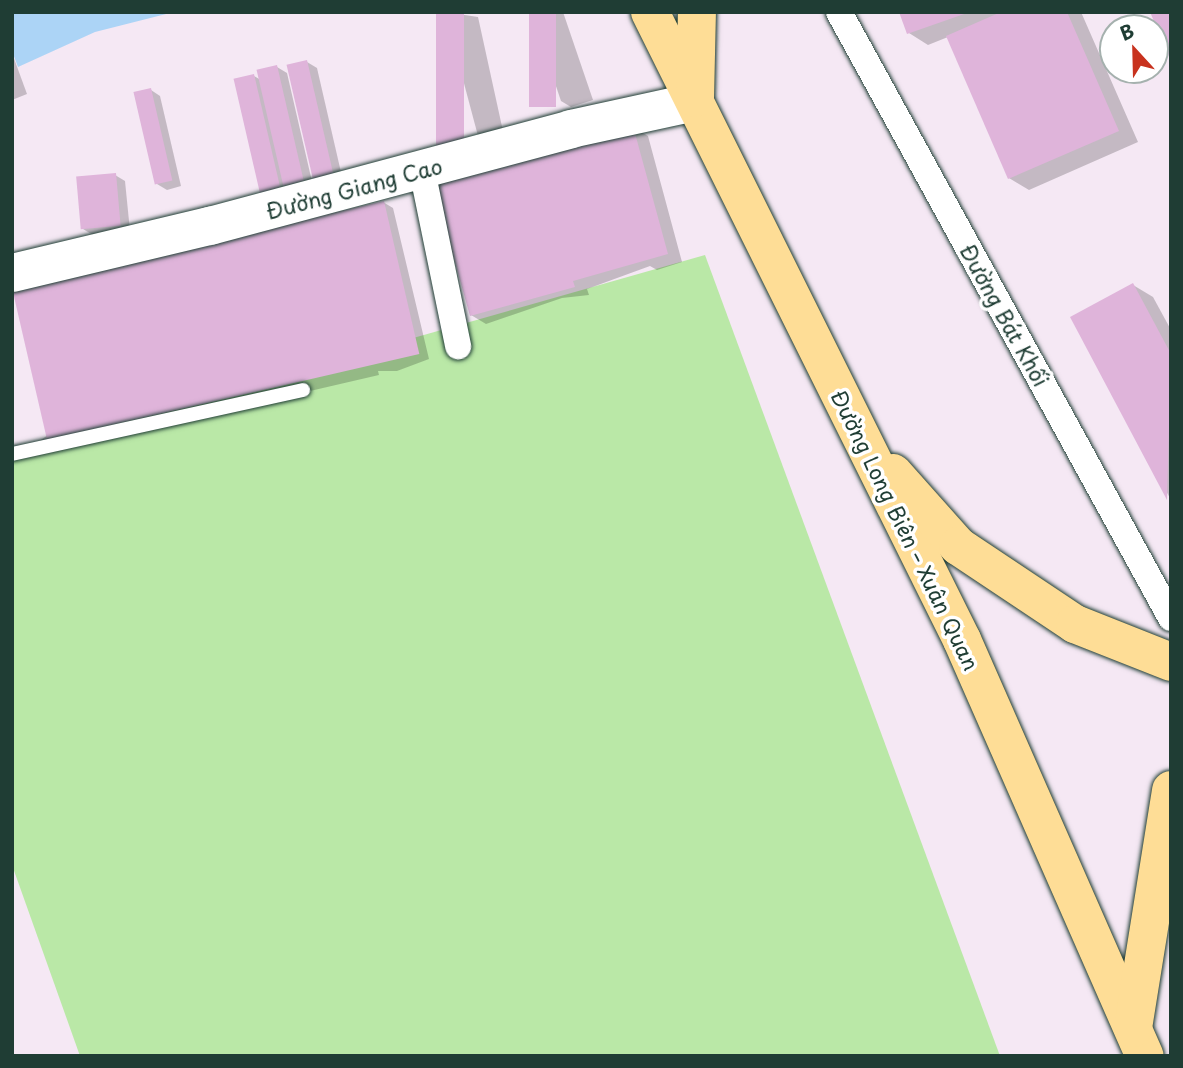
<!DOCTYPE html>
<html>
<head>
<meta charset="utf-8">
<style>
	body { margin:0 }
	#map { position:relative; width:1183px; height:1068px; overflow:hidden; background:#f5e8f4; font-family:"Playpen Sans",sans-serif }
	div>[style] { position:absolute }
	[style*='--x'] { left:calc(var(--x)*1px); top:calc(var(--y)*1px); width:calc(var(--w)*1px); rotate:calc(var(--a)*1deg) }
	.green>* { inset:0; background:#bae8a7 }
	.water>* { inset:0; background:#acd4f6 }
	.shadow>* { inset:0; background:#0003 }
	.building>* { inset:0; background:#dfb4da; transform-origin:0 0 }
	.roads { filter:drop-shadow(0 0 2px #1f3d34) drop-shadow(0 0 2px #1f3d34) }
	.lane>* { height:14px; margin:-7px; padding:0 7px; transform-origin:7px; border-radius:7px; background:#fff }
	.street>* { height:26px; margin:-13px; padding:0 13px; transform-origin:13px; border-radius:13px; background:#fff }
	.secondary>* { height:38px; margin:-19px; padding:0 19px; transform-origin:19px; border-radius:19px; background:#fff }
	.primary>* { height:38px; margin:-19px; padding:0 19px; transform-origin:19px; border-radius:19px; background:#fedd96 }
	span { translate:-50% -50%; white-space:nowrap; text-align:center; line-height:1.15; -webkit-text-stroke:7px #fff; paint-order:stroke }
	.street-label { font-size:21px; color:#1f3d34 }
	.frame { position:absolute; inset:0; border:14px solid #1f3d34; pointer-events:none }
	.north { position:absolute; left:1099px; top:14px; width:70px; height:70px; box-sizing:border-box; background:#fff; border:2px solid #a5b1ae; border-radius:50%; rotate:338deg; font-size:19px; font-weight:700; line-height:28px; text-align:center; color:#1f3d34 }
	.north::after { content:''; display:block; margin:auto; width:24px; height:32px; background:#c8321e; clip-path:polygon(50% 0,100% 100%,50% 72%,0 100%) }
</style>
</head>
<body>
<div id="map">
	<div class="green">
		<i style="clip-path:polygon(705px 255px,1000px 1056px,80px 1056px,12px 865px,12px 452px)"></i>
	</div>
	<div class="water">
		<i style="clip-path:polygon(12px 12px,174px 12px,95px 32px,18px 67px,12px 51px)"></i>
	</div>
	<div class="shadow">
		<i style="clip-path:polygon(445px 12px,478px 17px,506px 145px,482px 151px)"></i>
		<i style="clip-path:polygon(531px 12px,563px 12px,593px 100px,571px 107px,561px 101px)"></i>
		<i style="clip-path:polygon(901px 12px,1081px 12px,1138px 142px,1029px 190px,1009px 178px,948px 37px,928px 45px,909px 33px)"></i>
		<i style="clip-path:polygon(12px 53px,27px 94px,12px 100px)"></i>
		<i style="clip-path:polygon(307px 62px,317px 68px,343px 181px,325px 186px)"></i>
		<i style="clip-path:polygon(277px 67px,287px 73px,313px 186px,272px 199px,254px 76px,261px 80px)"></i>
		<i style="clip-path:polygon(151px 90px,160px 96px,181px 186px,167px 190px,157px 184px)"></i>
		<i style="clip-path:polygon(633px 127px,648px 136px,682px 262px,657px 270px,650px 266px,587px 289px,589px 295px,562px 298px,486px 324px,471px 315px)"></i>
		<i style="clip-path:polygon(115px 175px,125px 181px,130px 231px,93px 235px,83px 229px)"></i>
		<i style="clip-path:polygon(383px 202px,393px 208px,429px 359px,397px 371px,378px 371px,379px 375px,12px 460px)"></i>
		<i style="clip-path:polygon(1133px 285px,1153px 297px,1171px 330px,1171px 500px,1072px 318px)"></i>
	</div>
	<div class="building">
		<i style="left:436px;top:12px;width:28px;height:134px"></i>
		<i style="left:529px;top:12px;width:27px;height:95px"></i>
		<i style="clip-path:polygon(899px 12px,967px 12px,967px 13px,907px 34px)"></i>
		<i style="clip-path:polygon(1001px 12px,1067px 12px,1119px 131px,1008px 179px,946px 36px)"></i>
		<i style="clip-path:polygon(1150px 12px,1171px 12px,1171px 61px)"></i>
		<i style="left:307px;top:60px;width:119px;height:21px;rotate:77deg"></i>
		<i style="left:277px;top:65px;width:119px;height:21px;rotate:77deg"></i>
		<i style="left:254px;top:74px;width:119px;height:21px;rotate:77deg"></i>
		<i style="left:151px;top:88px;width:95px;height:18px;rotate:77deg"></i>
		<i style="clip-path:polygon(633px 126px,668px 254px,573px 281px,575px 287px,470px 316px,432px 181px)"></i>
		<i style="left:116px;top:173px;width:53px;height:40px;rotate:85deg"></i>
		<i style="left:384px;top:201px;width:157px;height:382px;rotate:77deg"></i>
		<i style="clip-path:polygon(1133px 283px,1171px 354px,1167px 500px,1070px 317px)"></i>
	</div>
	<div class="roads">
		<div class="lane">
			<i style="--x:12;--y:454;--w:298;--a:-12.4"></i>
		</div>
		<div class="street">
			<i style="--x:839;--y:12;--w:691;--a:61.28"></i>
			<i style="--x:422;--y:170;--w:180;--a:78.4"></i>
		</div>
		<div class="secondary">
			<i style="--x:12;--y:273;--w:204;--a:-13.4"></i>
			<i style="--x:210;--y:226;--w:374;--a:-15"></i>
			<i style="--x:571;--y:129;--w:127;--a:-12.3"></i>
		</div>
		<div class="primary">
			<i style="--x:650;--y:12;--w:701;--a:63.58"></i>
			<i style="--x:962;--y:640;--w:454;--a:66.3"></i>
			<i style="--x:695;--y:98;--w:86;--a:-88.7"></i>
			<i style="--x:893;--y:473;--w:98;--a:48.3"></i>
			<i style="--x:958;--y:546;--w:141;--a:33.7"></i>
			<i style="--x:1075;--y:624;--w:103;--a:21.6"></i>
			<i style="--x:1133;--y:1028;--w:241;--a:-80.9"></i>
		</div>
	</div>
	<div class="street-label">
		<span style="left:354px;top:188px;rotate:-15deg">Đường Giang Cao</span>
		<span style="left:1005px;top:315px;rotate:61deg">Đường Bát Khối</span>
		<span style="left:906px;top:530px;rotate:64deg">Đường Long Biên – Xuân Quan</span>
	</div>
	<div class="frame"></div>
	<div class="north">B</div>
</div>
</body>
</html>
